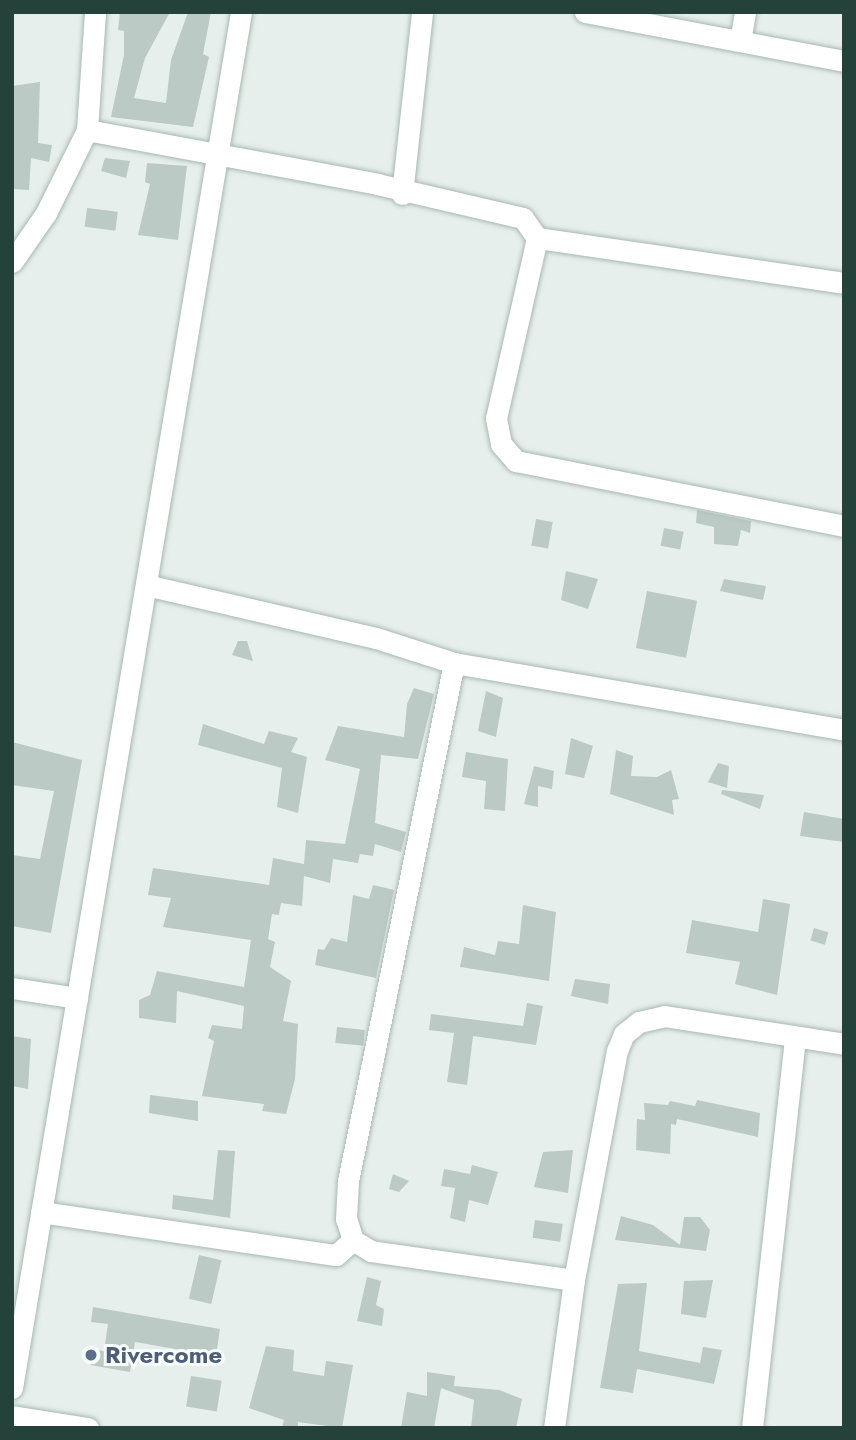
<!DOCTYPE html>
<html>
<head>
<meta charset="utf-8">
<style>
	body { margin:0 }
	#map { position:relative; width:856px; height:1440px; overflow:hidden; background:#e6efeb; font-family:Jost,sans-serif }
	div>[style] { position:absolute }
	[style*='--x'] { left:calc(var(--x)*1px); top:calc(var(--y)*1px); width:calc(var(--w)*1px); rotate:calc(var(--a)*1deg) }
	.building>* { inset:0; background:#bbcac4; transform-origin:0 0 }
	.roads { filter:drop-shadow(0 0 2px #a8b8b2) drop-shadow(0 0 2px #a8b8b2) }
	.minor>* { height:21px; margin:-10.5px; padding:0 10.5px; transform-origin:10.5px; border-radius:10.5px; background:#fff }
	.dots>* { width:19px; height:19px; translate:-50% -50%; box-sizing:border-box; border:4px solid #f7fbf9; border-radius:50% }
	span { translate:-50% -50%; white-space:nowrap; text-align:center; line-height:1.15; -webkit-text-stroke:6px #f7fbf9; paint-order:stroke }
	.service-label { font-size:24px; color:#4e5e75; font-weight:700 }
	.left { translate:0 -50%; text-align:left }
	.frame { position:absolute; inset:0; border:14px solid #24423a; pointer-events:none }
</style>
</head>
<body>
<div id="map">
	<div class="building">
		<i style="clip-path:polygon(120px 12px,170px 12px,145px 58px,134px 98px,166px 103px,171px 60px,188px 12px,211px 12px,203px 54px,209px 57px,193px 127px,111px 117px,124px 55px,124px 31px,118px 30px)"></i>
		<i style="clip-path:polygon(40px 82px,38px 143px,52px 145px,49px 162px,31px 158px,29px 190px,12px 189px,12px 86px)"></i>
		<i style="clip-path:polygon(105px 158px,130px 161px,126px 178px,101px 171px)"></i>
		<i style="clip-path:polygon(147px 163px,187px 166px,178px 240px,138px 235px,150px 184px,145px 182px)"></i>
		<i style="left:87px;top:208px;width:31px;height:19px;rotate:7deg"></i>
		<i style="clip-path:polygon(697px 510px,751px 521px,750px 533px,741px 530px,738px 546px,714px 544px,714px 527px,696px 523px)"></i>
		<i style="left:536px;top:519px;width:17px;height:27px;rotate:10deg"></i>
		<i style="left:664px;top:528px;width:20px;height:18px;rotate:11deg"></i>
		<i style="clip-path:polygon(566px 571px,598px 579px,588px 609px,561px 600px)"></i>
		<i style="clip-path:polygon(724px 579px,766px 586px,763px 600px,720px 591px)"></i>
		<i style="left:647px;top:591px;width:51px;height:58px;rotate:11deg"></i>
		<i style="clip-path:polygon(238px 641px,247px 641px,253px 661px,232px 655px)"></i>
		<i style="clip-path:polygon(414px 688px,434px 694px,418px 759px,381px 755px,375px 823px,406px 832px,401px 852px,375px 844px,373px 856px,360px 854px,358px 863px,333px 859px,330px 883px,304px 876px,302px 906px,281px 903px,279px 915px,272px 914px,268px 939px,275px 942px,270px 967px,291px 981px,283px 1021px,298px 1024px,295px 1079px,286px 1114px,262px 1111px,264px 1104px,202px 1096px,214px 1041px,208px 1038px,212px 1025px,242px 1029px,244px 1006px,177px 991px,176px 1023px,139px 1018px,139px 1000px,150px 995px,157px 971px,244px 987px,251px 940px,163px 927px,171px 898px,148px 895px,153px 868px,269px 885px,273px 858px,304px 864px,306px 840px,345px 844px,360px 769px,325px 760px,338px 726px,404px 737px,407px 704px)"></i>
		<i style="clip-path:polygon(486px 691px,503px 698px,496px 737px,478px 731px)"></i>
		<i style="clip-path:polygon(203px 724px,264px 744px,269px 731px,298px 738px,291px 752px,307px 757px,298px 813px,277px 807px,282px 768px,198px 745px)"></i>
		<i style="clip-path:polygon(571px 738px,593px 746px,584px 778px,565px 774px)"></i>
		<i style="clip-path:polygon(12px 742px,82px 760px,51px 933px,12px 926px,12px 855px,40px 859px,54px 791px,12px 785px)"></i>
		<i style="clip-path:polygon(616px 750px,633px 756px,631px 776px,657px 777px,671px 770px,679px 799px,672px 800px,674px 815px,610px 794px)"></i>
		<i style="clip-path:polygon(466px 752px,508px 759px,505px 811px,484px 809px,486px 781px,462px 777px)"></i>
		<i style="clip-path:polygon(718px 763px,729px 766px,727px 788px,708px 782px)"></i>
		<i style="clip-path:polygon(534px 766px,554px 771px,552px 789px,538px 786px,538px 807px,524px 804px)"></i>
		<i style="clip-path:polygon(722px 790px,764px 795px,760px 809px,721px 794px)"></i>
		<i style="clip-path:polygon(804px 812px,844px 819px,844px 842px,800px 836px)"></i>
		<i style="clip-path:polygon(373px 885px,394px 890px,376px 978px,315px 965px,318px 949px,324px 950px,331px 938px,347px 942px,353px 895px,369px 899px)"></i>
		<i style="clip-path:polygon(763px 899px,790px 904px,777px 995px,735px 984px,740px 962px,686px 953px,692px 920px,758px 932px)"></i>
		<i style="clip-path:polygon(523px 905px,556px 912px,549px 981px,460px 967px,464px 947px,495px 955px,498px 941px,519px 944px)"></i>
		<i style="left:814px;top:928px;width:15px;height:13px;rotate:16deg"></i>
		<i style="clip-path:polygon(575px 979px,610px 984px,608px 1004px,571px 996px)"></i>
		<i style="clip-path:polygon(527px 1003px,543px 1006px,536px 1045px,473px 1036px,467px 1085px,447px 1082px,454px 1033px,429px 1030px,431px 1014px,523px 1026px)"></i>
		<i style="left:337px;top:1027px;width:28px;height:16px;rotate:6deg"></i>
		<i style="clip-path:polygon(12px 1036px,31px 1039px,28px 1089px,12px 1086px)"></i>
		<i style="clip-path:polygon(150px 1095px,198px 1101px,198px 1121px,149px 1113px)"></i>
		<i style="clip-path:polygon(697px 1100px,760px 1113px,758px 1137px,677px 1119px,676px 1125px,671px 1124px,670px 1154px,636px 1150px,637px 1119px,645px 1120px,644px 1103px,668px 1105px,670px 1101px,695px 1106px)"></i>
		<i style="clip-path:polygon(218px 1150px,235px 1151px,230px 1218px,172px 1209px,173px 1195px,213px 1200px)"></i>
		<i style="clip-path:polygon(573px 1150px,568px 1193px,534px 1187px,543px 1152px)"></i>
		<i style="clip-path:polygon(472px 1165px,498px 1172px,488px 1205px,469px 1200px,465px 1222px,450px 1218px,455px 1188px,441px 1186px,444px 1169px,470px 1174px)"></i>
		<i style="clip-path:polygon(393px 1174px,409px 1181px,399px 1192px,389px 1189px)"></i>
		<i style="clip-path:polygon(621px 1216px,653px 1225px,680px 1245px,684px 1217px,700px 1217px,710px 1230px,706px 1251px,615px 1240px)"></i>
		<i style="left:535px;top:1220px;width:28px;height:18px;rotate:8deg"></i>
		<i style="left:199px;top:1255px;width:23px;height:45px;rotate:13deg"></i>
		<i style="clip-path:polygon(367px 1277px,381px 1281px,376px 1305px,384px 1309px,382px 1326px,357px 1321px)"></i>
		<i style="clip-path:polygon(713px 1280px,706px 1318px,681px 1314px,684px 1281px)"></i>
		<i style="clip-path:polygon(647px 1283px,639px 1351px,700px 1363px,703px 1347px,722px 1350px,714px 1384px,637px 1369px,633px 1393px,600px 1388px,618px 1284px)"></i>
		<i style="clip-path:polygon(93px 1307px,220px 1329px,216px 1356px,135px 1342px,130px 1372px,90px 1365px,92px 1349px,104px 1351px,108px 1324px,91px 1322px)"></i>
		<i style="clip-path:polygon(266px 1346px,294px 1350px,293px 1371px,324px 1376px,326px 1361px,353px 1365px,342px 1428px,298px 1422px,298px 1428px,282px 1428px,284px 1420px,249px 1408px)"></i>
		<i style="clip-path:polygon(427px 1372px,455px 1376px,454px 1386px,499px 1390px,522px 1399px,516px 1428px,471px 1428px,474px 1400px,441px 1388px,434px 1428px,401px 1428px,407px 1392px,427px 1396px)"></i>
		<i style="left:191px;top:1376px;width:31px;height:31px;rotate:9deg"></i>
	</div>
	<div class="roads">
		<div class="minor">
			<i style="--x:585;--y:12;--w:264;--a:10.7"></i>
			<i style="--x:740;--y:41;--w:29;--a:-80"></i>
			<i style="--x:87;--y:130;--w:295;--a:10.5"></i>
			<i style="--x:377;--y:184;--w:150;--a:13.1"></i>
			<i style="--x:523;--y:218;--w:24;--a:55"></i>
			<i style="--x:537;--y:238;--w:185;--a:102.8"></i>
			<i style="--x:496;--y:418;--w:26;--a:79"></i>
			<i style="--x:501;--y:444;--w:23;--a:49"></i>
			<i style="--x:516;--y:461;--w:334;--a:11.2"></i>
			<i style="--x:402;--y:194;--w:183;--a:-83.7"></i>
			<i style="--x:537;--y:238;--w:310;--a:8.3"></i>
			<i style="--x:12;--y:262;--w:60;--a:-55.2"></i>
			<i style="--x:46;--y:213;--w:93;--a:-63.7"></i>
			<i style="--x:87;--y:130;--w:118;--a:-86.1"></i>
			<i style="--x:146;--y:585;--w:236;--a:13"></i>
			<i style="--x:376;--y:638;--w:82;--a:17.8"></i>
			<i style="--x:12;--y:988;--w:66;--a:8.7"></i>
			<i style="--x:41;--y:1212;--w:298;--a:8.3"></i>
			<i style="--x:336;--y:1255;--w:23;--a:-41"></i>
			<i style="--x:574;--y:1280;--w:205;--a:-171.9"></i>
			<i style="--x:371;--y:1251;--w:21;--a:-149"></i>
			<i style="--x:353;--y:1240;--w:22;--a:-108"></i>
			<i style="--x:346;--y:1219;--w:38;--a:-87"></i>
			<i style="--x:348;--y:1181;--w:529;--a:-78.44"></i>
			<i style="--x:454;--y:663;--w:396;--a:9.7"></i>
			<i style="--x:12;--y:1388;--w:1395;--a:-80.55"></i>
			<i style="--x:12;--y:1416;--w:77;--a:9"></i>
			<i style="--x:554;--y:1428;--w:149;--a:-82.3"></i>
			<i style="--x:574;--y:1280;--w:233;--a:-79.4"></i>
			<i style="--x:617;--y:1051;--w:18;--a:-68"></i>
			<i style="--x:624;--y:1034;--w:19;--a:-39"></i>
			<i style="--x:639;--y:1022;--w:26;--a:-13"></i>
			<i style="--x:664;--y:1016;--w:182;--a:8.8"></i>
			<i style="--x:752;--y:1428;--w:393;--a:-83.7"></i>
		</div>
	</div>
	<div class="dots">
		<i style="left:91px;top:1355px;background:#5c6f8a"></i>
	</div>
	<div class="service-label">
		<span class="left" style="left:105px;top:1355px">Rivercome</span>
	</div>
	<div class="frame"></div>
</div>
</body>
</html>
